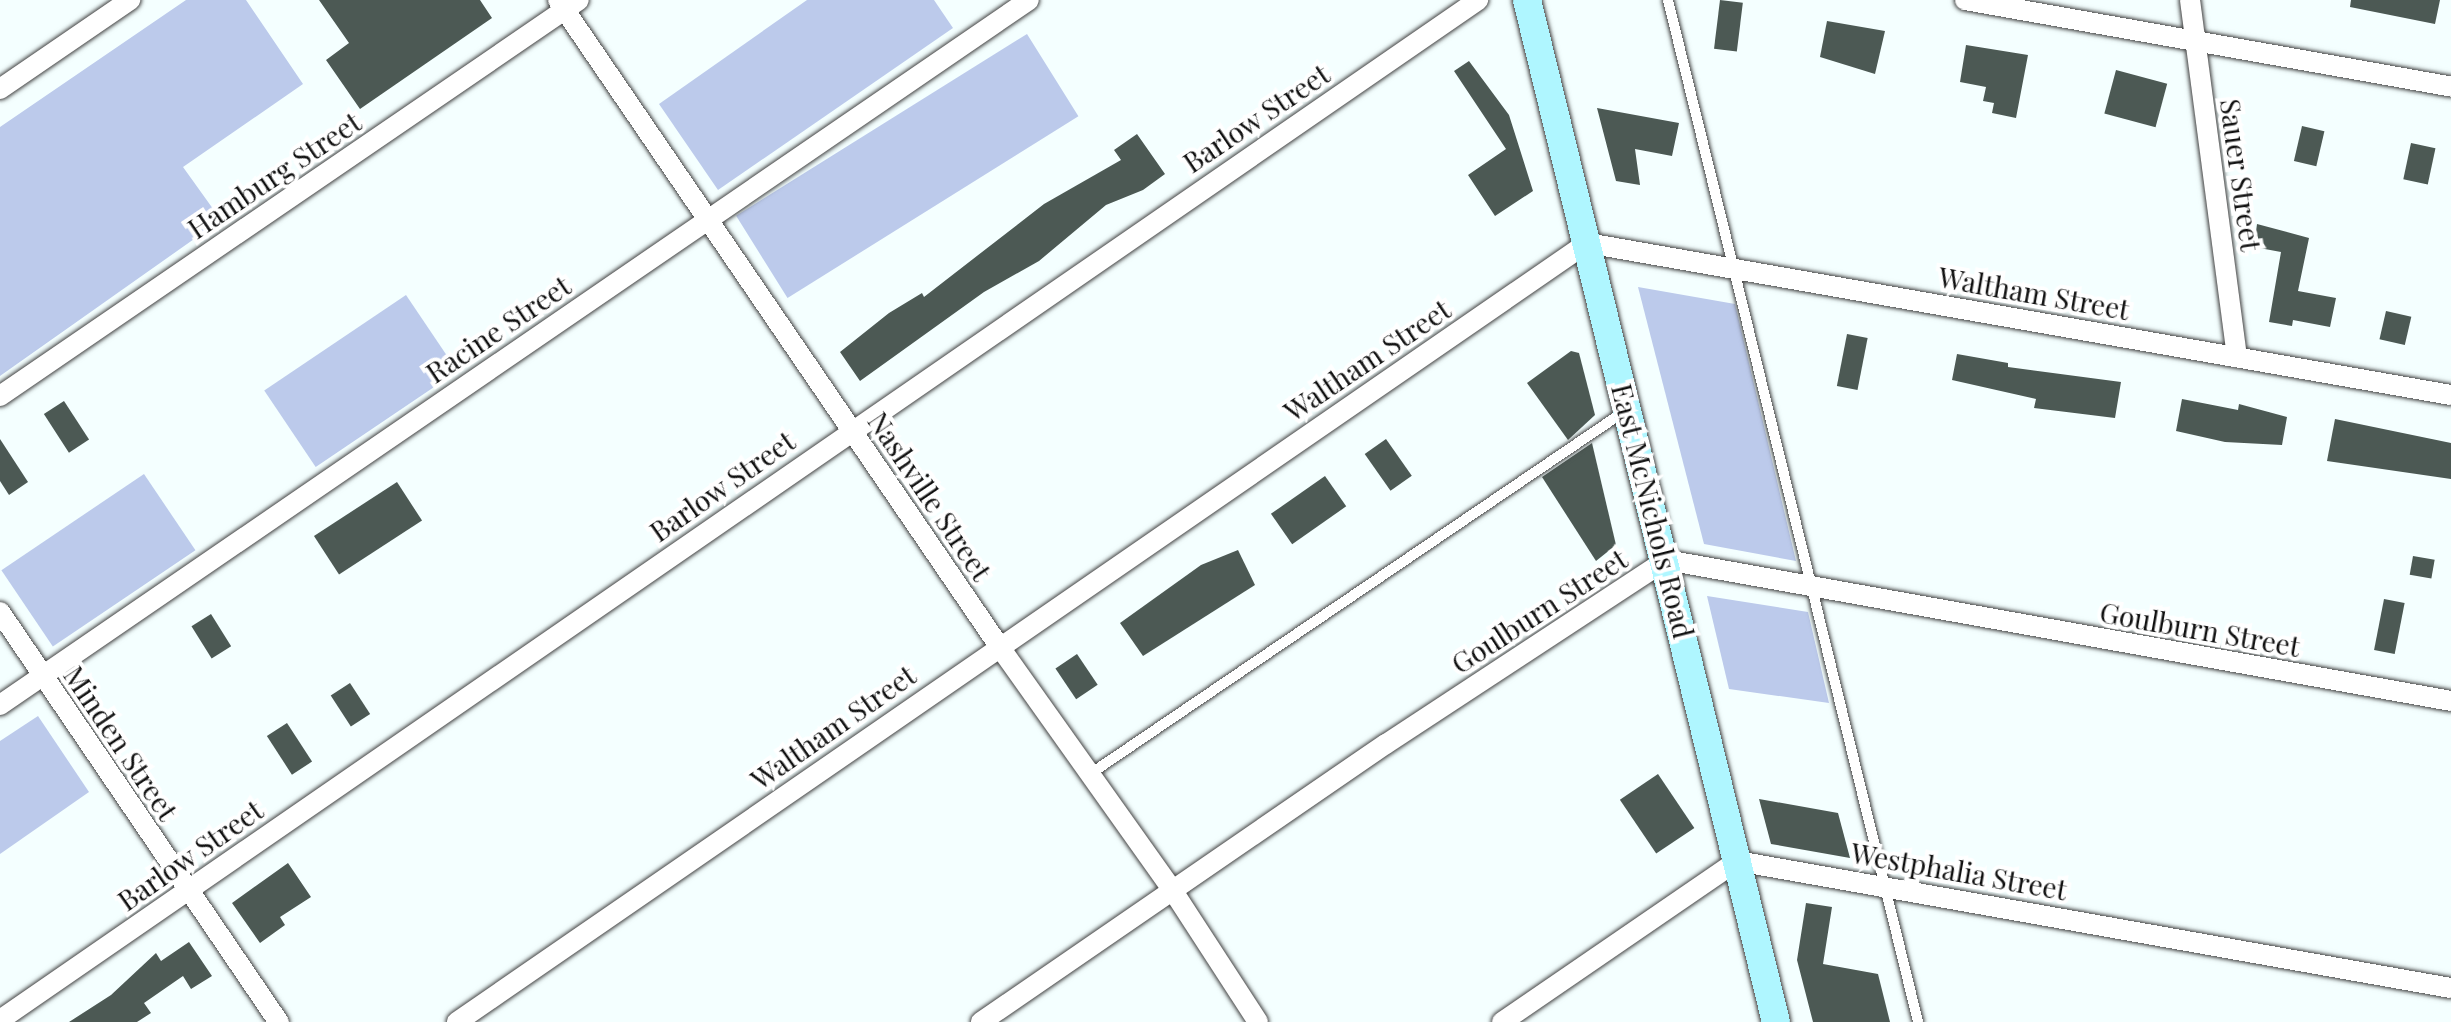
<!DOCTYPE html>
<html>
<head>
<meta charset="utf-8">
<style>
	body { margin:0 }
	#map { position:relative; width:2451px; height:1022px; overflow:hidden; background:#f4ffff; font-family:"Playfair Display",serif }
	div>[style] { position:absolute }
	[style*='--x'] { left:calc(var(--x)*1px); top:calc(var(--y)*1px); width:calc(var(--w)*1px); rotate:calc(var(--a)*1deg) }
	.green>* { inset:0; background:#bccaeb; transform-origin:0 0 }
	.building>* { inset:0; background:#4c5954; transform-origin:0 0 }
	.roads { filter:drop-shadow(0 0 2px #434343) drop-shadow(0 0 2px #434343) }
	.lane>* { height:10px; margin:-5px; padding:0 5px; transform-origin:5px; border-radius:5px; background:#fff }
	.street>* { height:20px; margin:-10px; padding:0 10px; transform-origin:10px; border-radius:10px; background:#fff }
	.secondary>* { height:28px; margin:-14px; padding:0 14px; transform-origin:14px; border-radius:14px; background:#aff6ff }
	span { translate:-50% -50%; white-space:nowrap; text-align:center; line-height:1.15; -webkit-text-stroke:8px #fff; paint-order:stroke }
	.street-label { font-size:28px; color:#101010 }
</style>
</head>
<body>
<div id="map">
	<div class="green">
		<i style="clip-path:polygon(186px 0,246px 0,303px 84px,183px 167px,221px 220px,0 376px,0 127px)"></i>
		<i style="clip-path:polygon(807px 0,934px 0,953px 28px,718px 190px,659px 104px)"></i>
		<i style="left:1027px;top:34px;width:97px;height:343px;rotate:58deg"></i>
		<i style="clip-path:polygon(1638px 287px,1735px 304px,1796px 561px,1704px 544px)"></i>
		<i style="left:406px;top:295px;width:92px;height:171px;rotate:56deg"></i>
		<i style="left:144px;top:474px;width:92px;height:172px;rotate:56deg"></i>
		<i style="clip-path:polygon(1707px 596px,1808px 612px,1829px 703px,1729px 689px)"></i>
		<i style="clip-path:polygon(38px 716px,89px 792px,0 854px,0 741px)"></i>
	</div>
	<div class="building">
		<i style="clip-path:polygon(319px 0,480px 0,492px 18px,360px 109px,326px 60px,349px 43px)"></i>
		<i style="left:1720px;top:0;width:23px;height:49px;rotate:7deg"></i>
		<i style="clip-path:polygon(2351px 0,2440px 0,2435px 24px,2350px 7px)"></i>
		<i style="clip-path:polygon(1827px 21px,1885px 31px,1875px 74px,1820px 57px)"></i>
		<i style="clip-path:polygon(1966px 45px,2028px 55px,2016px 118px,1992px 113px,1994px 103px,1983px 101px,1986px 87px,1960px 82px)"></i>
		<i style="clip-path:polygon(1469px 61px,1509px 115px,1533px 191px,1495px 216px,1468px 175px,1506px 149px,1454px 71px)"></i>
		<i style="left:2116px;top:70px;width:53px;height:45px;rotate:15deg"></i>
		<i style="clip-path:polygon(1597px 108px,1679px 123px,1672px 156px,1635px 149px,1640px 185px,1616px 181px)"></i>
		<i style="left:2302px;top:126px;width:23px;height:36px;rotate:13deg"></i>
		<i style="clip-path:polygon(1137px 134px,1165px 174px,1143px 190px,1106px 205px,1039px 261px,984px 292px,860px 381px,840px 352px,889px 313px,922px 293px,924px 297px,1044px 204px,1121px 160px,1114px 150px)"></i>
		<i style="left:2411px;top:143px;width:25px;height:37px;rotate:12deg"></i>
		<i style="clip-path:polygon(2257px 224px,2309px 238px,2298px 291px,2336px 298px,2330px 327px,2293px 320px,2292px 326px,2269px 322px,2281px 252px,2254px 247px)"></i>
		<i style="left:2386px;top:311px;width:26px;height:29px;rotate:13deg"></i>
		<i style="left:1847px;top:334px;width:21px;height:53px;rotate:11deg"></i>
		<i style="clip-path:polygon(1571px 351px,1579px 353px,1595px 415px,1568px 440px,1527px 383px)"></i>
		<i style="clip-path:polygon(1957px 354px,2008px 363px,2008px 367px,2121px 382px,2115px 418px,2034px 408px,2036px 399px,1952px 380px)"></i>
		<i style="clip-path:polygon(2182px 399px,2238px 410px,2239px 404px,2287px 417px,2282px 445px,2225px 442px,2176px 431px)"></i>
		<i style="left:64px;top:401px;width:46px;height:24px;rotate:57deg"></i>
		<i style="clip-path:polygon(2335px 419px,2451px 443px,2451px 479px,2327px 461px)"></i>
		<i style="clip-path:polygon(0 439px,28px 482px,9px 495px,0 481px)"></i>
		<i style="left:1386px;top:439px;width:45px;height:26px;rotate:55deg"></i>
		<i style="clip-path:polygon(1592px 443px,1616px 545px,1596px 561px,1542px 477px)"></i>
		<i style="left:1325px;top:476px;width:37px;height:66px;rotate:55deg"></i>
		<i style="left:397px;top:482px;width:46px;height:99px;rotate:57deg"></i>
		<i style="clip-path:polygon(1238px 550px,1255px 585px,1143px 656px,1120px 623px,1201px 565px)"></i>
		<i style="left:2413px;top:556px;width:22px;height:19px;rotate:10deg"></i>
		<i style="left:2384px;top:599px;width:21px;height:52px;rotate:11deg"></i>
		<i style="left:211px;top:614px;width:38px;height:23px;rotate:58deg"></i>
		<i style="left:1077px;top:654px;width:37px;height:26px;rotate:56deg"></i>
		<i style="left:350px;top:683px;width:37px;height:23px;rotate:57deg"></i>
		<i style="left:287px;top:723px;width:46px;height:24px;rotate:57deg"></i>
		<i style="left:1658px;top:774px;width:65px;height:46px;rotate:56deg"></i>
		<i style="clip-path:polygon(1759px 799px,1838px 813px,1850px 858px,1771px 844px)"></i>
		<i style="clip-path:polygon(288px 863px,311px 897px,280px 917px,285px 925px,260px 943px,232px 903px)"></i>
		<i style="clip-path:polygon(1806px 903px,1832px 907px,1823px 964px,1878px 974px,1890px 1022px,1813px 1022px,1797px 960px)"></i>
		<i style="clip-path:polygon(189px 942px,212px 976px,191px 989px,183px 976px,144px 1003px,151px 1013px,137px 1022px,69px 1022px,111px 995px,156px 953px,161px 961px)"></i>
	</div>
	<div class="roads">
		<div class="lane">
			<i style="--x:1668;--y:0;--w:1052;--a:76.25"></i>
			<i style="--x:1090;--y:774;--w:647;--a:-34.16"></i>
		</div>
		<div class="street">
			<i style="--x:558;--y:0;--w:782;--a:55.68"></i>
			<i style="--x:999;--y:646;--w:301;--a:54.6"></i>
			<i style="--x:1173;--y:891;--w:156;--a:57"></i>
			<i style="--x:1965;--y:0;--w:494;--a:10.1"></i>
			<i style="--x:2190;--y:0;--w:360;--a:82.5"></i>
			<i style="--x:0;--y:89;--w:158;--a:-34.4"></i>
			<i style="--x:0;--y:396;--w:701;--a:-34.37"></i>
			<i style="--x:0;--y:612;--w:496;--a:55.8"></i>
			<i style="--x:0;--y:705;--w:1247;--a:-34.42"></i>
			<i style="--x:0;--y:1020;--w:1796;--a:-34.61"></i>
			<i style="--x:457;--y:1022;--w:1372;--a:-34.58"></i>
			<i style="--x:1587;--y:243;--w:877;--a:9.98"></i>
			<i style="--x:981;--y:1022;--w:491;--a:-34.5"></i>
			<i style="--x:1386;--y:744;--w:335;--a:-33.3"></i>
			<i style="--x:1666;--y:560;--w:798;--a:10.18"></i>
			<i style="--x:1502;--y:1022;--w:285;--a:-34.4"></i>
			<i style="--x:1737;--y:861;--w:725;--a:10.09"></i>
		</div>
		<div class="secondary">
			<i style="--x:1527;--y:0;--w:1052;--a:76.31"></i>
		</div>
	</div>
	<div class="street-label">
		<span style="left:1256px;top:118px;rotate:-34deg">Barlow Street</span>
		<span style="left:274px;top:175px;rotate:-34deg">Hamburg Street</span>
		<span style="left:2241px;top:175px;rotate:82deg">Sauer Street</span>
		<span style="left:2034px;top:293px;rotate:10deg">Waltham Street</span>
		<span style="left:498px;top:329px;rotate:-34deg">Racine Street</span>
		<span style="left:1367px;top:360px;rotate:-34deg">Waltham Street</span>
		<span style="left:722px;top:486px;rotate:-35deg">Barlow Street</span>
		<span style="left:930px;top:496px;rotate:56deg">Nashville Street</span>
		<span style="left:1653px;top:511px;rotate:76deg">East McNichols Road</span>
		<span style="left:1539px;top:611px;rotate:-33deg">Goulburn Street</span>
		<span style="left:2200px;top:629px;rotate:10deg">Goulburn Street</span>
		<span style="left:833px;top:727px;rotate:-35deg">Waltham Street</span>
		<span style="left:121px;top:743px;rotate:56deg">Minden Street</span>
		<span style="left:190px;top:855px;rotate:-35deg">Barlow Street</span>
		<span style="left:1959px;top:871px;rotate:10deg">Westphalia Street</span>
	</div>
</div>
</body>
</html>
